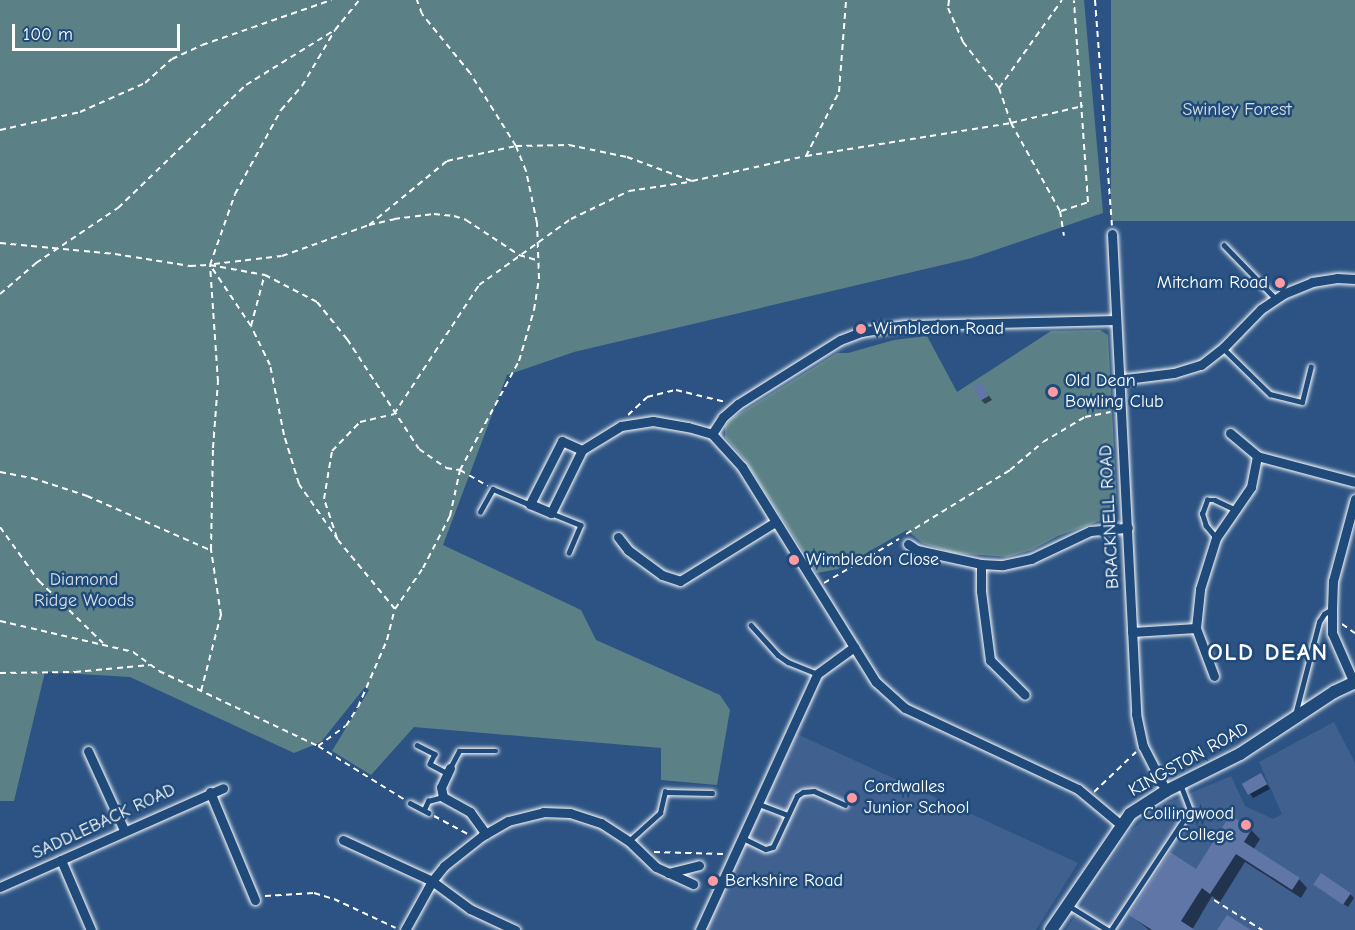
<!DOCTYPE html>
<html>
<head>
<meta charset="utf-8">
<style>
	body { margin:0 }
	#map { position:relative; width:1355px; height:930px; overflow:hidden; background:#2c5383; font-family:"Comic Neue",sans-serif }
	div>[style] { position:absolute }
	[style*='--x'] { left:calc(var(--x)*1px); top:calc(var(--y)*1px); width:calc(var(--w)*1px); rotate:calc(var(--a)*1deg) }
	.built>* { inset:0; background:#406190 }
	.green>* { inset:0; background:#5b8187; transform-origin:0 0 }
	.shadow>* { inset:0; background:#0007 }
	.building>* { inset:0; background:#6076a7; transform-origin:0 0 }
	.path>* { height:2px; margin-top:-1px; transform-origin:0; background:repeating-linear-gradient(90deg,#fff 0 6px,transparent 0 10.5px) }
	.roads { filter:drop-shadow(0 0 2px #fff) drop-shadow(0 0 2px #fff) }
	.service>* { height:4.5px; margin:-2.25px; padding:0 2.25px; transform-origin:2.25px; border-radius:2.25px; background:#1f4a7a }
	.minor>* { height:9px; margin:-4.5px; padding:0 4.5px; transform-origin:4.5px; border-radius:4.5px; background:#1f4a7a }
	.tertiary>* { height:12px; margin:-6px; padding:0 6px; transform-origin:6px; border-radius:6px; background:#1f4a7a }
	.dots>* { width:16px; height:16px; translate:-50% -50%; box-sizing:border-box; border:3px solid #1f4a7a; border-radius:50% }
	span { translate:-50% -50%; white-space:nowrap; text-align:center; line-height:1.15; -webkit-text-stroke:5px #1f4a7a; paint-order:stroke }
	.park-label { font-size:18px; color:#d6e0e1 }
	.poi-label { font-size:18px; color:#fff }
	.right { translate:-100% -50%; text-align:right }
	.left { translate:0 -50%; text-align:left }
	.street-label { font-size:18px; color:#fff }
	.district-label { font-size:24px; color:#fff; font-weight:700; letter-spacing:1.5px }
	.scale { position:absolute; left:12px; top:24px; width:168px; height:27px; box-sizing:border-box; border:3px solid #fff; border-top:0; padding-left:8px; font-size:18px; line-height:21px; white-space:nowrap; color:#fff; -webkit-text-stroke:4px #1f4a7a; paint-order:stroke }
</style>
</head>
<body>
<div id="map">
	<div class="built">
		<i style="clip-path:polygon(1334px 722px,1355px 763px,1355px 930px,1066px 930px,1129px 832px,1162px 805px,1231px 776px,1245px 806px,1273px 819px,1282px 814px,1259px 762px)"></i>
		<i style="clip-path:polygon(797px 734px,1078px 863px,1036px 930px,705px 930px)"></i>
	</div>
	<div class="green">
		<i style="clip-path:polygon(0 0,1084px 0,1103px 213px,972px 258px,574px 352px,507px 375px,443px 545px,581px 610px,596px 640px,720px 695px,730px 710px,717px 785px,661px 780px,661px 748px,414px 727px,371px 775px,332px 751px,369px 690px,365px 687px,321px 742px,294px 753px,130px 677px,45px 672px,14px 801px,0 801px)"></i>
		<i style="left:1111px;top:0;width:244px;height:221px"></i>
		<i style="clip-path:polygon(1100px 330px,1108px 335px,1117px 505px,1108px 518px,1058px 536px,1032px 550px,1007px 557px,953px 553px,922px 543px,907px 530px,838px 569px,817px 573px,744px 459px,725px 437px,725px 426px,732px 418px,837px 353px,848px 353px,894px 340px,927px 336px,957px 392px,1051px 331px)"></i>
	</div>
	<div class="shadow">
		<i style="clip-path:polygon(981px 384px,992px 400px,985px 404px,981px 400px)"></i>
		<i style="clip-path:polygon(1261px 775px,1270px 789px,1253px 798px,1243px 783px)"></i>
		<i style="clip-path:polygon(1251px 830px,1260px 839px,1253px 850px,1299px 879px,1307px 888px,1301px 898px,1245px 862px,1220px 902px,1212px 896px,1192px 930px,1149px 930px,1131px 915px)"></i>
		<i style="clip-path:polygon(1320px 889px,1350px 894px,1354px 898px,1348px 907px)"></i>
	</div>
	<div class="building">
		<i style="left:981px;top:382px;width:16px;height:10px;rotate:60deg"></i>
		<i style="left:1261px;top:773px;width:13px;height:22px;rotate:61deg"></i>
		<i style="clip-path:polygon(1230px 815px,1252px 829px,1244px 842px,1300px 878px,1292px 890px,1236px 854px,1210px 894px,1202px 888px,1181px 921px,1195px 930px,1152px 930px,1129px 915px,1170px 852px,1196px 869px)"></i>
		<i style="left:1321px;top:873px;width:36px;height:14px;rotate:34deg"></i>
		<i style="clip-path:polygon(1227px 915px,1251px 930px,1217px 930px)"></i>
	</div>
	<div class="path">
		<i style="--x:949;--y:0;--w:8;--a:97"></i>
		<i style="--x:948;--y:8;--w:37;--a:66"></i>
		<i style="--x:963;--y:42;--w:58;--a:52"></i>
		<i style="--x:999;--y:88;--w:37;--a:71"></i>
		<i style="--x:1011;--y:123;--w:101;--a:60.9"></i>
		<i style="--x:1060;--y:211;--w:25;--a:81"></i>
		<i style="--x:1095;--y:0;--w:226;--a:85.7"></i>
		<i style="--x:999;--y:88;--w:108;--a:-54.4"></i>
		<i style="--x:0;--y:130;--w:82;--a:-12.7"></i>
		<i style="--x:80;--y:112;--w:71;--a:-24"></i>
		<i style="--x:145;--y:83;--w:36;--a:-42"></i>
		<i style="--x:172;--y:59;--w:33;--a:-25"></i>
		<i style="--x:202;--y:45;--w:137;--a:-19.2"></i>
		<i style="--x:806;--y:156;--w:72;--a:-62.7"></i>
		<i style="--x:839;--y:92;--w:92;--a:-85.6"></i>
		<i style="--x:1061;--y:211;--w:28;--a:-18"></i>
		<i style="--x:1088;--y:202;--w:202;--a:-94"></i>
		<i style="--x:369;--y:225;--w:101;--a:-39.4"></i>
		<i style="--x:447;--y:161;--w:71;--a:-12.3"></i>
		<i style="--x:516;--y:146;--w:53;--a:-1.1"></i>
		<i style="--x:569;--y:145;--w:59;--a:11.7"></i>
		<i style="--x:627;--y:157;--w:69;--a:20.3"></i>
		<i style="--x:692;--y:181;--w:117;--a:-12.4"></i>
		<i style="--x:806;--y:156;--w:208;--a:-9.1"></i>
		<i style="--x:1011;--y:123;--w:74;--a:-13.3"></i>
		<i style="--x:0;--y:243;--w:116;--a:5.5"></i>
		<i style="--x:115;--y:254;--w:76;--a:9.1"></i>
		<i style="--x:190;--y:266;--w:18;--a:-3"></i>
		<i style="--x:214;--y:264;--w:68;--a:-6.7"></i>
		<i style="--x:282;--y:256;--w:92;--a:-19.6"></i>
		<i style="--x:369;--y:225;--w:26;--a:-13"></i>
		<i style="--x:394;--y:219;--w:40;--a:-7.1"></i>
		<i style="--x:434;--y:214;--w:20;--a:6"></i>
		<i style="--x:454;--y:216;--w:13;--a:18"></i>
		<i style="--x:466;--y:220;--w:64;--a:33.4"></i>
		<i style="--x:519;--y:255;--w:19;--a:16"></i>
		<i style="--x:0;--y:294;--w:48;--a:-40.7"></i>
		<i style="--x:36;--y:263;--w:99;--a:-33.9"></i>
		<i style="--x:118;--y:208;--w:178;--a:-43.9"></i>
		<i style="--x:246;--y:85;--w:102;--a:-31.8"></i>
		<i style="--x:251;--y:326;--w:51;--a:-75.1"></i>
		<i style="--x:628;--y:415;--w:26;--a:-43"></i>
		<i style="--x:647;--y:397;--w:30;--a:-14"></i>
		<i style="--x:676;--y:390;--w:51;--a:13.5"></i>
		<i style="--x:0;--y:472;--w:33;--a:11"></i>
		<i style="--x:32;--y:478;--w:58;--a:18.1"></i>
		<i style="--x:87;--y:496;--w:134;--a:23.7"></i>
		<i style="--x:0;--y:527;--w:67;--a:54.2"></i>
		<i style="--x:39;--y:581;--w:89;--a:44.1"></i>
		<i style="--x:906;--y:534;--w:122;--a:-31.6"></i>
		<i style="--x:1010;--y:470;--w:43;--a:-40.3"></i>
		<i style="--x:1043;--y:442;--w:49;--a:-30.8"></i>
		<i style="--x:1085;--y:417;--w:26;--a:-11"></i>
		<i style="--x:337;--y:538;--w:41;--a:-108.4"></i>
		<i style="--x:324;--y:499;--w:49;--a:-80.5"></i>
		<i style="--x:332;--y:451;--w:40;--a:-46"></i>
		<i style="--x:360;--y:422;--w:35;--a:-13"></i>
		<i style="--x:394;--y:414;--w:154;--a:-56.6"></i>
		<i style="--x:479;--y:285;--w:113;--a:-35.7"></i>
		<i style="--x:571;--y:219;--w:64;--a:-25.8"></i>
		<i style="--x:629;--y:191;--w:61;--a:-8.5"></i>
		<i style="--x:824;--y:583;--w:87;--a:-30.4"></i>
		<i style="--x:395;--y:609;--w:89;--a:-129.6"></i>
		<i style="--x:338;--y:540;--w:68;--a:-124.9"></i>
		<i style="--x:299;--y:484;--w:51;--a:-107"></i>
		<i style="--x:284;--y:435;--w:71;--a:-101.3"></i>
		<i style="--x:270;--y:365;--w:43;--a:-116"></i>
		<i style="--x:251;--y:326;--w:73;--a:-123.9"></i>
		<i style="--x:210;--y:265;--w:56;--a:10.3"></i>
		<i style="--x:265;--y:275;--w:59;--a:27.4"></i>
		<i style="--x:317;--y:302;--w:48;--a:51"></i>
		<i style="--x:347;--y:339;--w:131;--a:56.8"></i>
		<i style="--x:419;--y:449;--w:33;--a:35"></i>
		<i style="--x:446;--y:468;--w:14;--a:8"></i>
		<i style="--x:460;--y:470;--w:32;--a:30"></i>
		<i style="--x:0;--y:621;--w:137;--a:13.1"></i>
		<i style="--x:133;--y:652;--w:32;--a:36"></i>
		<i style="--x:159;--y:671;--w:176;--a:25.3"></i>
		<i style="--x:318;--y:746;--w:102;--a:31.8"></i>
		<i style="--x:1342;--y:624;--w:16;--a:35"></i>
		<i style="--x:0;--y:673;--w:75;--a:-0.8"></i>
		<i style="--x:75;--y:672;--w:75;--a:-5.3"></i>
		<i style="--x:201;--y:691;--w:79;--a:-75.3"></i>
		<i style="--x:221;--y:615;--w:66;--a:-98.7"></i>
		<i style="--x:211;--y:550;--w:102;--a:-88.9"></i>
		<i style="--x:213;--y:448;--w:66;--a:-85.7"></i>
		<i style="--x:218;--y:382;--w:117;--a:-93.9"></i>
		<i style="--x:210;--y:265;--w:75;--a:-70.6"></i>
		<i style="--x:235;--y:194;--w:96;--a:-61.3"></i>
		<i style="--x:281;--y:110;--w:32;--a:-49"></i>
		<i style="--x:302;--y:86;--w:65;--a:-59.5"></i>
		<i style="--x:335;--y:30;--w:38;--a:-51"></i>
		<i style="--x:318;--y:746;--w:34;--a:-36"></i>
		<i style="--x:346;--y:726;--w:22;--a:-58"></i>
		<i style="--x:358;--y:707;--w:73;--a:-66.6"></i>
		<i style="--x:387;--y:640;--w:32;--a:-76"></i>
		<i style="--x:395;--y:609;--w:50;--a:-55.7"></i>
		<i style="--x:423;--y:568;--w:59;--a:-62.6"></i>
		<i style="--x:450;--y:516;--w:47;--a:-77.7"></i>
		<i style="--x:460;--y:470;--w:124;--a:-61.6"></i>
		<i style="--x:519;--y:361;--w:53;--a:-73.6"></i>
		<i style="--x:534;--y:310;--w:31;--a:-81"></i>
		<i style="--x:539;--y:279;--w:56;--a:-92"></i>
		<i style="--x:537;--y:223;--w:53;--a:-101.9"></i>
		<i style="--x:526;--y:171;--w:27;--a:-112"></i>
		<i style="--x:516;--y:146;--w:86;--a:-122.2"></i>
		<i style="--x:470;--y:73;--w:76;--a:-129.1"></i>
		<i style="--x:422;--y:14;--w:15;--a:-110"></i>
		<i style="--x:1094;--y:792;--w:58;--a:-43.6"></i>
		<i style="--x:434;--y:816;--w:40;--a:28"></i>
		<i style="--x:654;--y:852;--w:69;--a:1.7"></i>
		<i style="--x:265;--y:896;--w:49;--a:-3.5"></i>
		<i style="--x:314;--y:893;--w:21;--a:17"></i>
		<i style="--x:334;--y:899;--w:68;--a:25.1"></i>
		<i style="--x:1214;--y:900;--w:57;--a:32"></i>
	</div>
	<div class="roads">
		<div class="service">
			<i style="--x:1224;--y:245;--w:75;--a:46.1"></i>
			<i style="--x:1223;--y:348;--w:66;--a:44.4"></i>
			<i style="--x:1270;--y:394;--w:33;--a:14"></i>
			<i style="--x:1302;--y:402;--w:36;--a:-76"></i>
			<i style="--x:480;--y:512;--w:26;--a:-61"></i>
			<i style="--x:493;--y:489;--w:39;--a:23"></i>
			<i style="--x:551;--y:513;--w:32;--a:22"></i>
			<i style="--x:581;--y:525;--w:30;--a:113"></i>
			<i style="--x:1216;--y:538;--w:16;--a:-130"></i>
			<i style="--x:1206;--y:526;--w:13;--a:-108"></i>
			<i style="--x:1202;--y:514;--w:15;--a:-70"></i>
			<i style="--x:1207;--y:500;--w:8;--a:0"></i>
			<i style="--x:1215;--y:500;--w:23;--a:25"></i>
			<i style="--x:751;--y:625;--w:40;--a:48"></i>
			<i style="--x:778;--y:655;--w:12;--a:35"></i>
			<i style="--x:788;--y:662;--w:31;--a:22"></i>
			<i style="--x:1295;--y:715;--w:96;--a:-75.5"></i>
			<i style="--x:1319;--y:622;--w:9;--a:-58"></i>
			<i style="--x:1324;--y:614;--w:9;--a:-32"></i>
			<i style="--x:417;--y:745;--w:20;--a:27"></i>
			<i style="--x:435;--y:754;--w:11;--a:117"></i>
			<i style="--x:430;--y:764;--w:19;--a:28"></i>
			<i style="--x:450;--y:768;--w:19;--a:-62"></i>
			<i style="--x:459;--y:751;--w:37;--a:0"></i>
			<i style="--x:410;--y:803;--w:21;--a:28"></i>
			<i style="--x:759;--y:804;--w:30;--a:21"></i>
			<i style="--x:424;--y:810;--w:10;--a:-66"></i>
			<i style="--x:428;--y:801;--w:16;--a:-15"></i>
			<i style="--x:743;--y:838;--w:25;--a:26"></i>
			<i style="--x:766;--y:849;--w:7;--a:-16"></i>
			<i style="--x:773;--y:847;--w:56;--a:-64.8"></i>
			<i style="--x:797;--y:796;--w:7;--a:-34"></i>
			<i style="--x:803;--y:792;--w:11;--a:-5"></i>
			<i style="--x:814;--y:791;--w:34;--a:24"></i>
			<i style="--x:629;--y:841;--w:42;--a:-42.1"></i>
			<i style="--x:660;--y:813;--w:22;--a:-77"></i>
			<i style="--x:665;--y:792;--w:47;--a:1.2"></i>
			<i style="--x:1069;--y:906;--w:46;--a:31.6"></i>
			<i style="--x:1111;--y:930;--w:144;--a:-56.6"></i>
			<i style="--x:1190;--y:810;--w:28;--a:-111"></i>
		</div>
		<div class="minor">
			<i style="--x:1112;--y:234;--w:481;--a:87.1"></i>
			<i style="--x:1136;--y:714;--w:33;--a:78"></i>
			<i style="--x:1143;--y:746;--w:51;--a:62.9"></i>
			<i style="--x:1116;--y:320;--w:211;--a:178.6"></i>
			<i style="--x:905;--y:325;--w:45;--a:171"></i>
			<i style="--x:861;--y:332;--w:22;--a:159"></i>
			<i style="--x:840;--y:340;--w:120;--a:147.9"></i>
			<i style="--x:738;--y:404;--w:20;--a:139"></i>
			<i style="--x:723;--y:417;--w:20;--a:123"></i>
			<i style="--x:712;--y:434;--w:45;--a:47.7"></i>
			<i style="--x:742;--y:467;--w:253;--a:58.1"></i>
			<i style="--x:876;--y:682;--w:39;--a:42"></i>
			<i style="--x:905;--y:708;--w:191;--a:25.1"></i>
			<i style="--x:1078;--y:789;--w:56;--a:39.9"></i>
			<i style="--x:1118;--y:380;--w:56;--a:-7.1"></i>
			<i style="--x:1174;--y:373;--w:28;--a:-17"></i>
			<i style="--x:1201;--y:365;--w:28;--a:-38"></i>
			<i style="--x:1223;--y:348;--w:54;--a:-45.7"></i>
			<i style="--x:1261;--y:309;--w:27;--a:-34"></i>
			<i style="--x:1283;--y:294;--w:31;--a:-22"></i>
			<i style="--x:1312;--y:282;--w:25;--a:-9"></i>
			<i style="--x:1337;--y:278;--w:18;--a:3"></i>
			<i style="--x:1230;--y:433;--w:35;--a:40"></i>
			<i style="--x:1257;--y:456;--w:101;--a:14.9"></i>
			<i style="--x:582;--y:450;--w:22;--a:-156"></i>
			<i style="--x:562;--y:441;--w:71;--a:116.9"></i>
			<i style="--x:530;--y:504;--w:23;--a:23"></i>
			<i style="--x:551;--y:513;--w:70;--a:-63.8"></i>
			<i style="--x:582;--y:450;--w:46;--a:-31.6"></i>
			<i style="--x:621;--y:426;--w:32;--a:-9"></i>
			<i style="--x:653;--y:421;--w:36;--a:10"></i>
			<i style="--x:688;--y:427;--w:25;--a:16"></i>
			<i style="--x:618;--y:537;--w:16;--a:52"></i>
			<i style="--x:628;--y:550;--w:42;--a:36.3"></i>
			<i style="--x:662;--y:575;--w:19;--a:18"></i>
			<i style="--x:680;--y:581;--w:112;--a:-31.8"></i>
			<i style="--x:908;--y:544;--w:11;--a:34"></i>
			<i style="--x:917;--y:550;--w:66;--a:12.3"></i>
			<i style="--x:981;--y:564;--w:22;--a:3"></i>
			<i style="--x:1003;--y:565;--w:29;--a:-12"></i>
			<i style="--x:1031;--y:559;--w:65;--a:-25.4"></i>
			<i style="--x:1090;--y:531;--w:38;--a:-5"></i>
			<i style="--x:981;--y:564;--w:27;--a:90"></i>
			<i style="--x:981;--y:591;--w:70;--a:82.6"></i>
			<i style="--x:990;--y:660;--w:49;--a:45"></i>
			<i style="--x:1132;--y:632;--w:64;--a:-3.6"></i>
			<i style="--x:1214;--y:676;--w:51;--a:-110.6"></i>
			<i style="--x:1196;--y:628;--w:39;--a:-84"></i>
			<i style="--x:1200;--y:589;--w:53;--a:-72.6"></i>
			<i style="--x:1216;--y:538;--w:62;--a:-55.5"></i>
			<i style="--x:1251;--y:487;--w:32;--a:-79"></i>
			<i style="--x:1354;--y:683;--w:55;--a:-113.7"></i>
			<i style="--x:1332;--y:633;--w:24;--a:-90"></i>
			<i style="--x:1332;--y:609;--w:28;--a:-88"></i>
			<i style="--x:1333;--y:581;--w:85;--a:-75"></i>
			<i style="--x:88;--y:751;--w:87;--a:65.5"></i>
			<i style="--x:450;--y:768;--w:21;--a:115"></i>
			<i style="--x:441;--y:787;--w:10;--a:79"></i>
			<i style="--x:443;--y:797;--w:31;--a:29"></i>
			<i style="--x:470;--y:812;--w:27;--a:54"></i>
			<i style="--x:210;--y:792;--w:117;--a:67.4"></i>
			<i style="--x:343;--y:840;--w:98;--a:24.7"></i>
			<i style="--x:432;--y:881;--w:47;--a:36.4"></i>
			<i style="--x:470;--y:909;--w:50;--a:25"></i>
			<i style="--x:61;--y:860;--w:76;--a:66.8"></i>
			<i style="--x:668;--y:873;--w:32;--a:-14"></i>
			<i style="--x:0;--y:887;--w:244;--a:-23.9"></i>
			<i style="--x:405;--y:930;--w:56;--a:-61.1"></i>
			<i style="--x:432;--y:881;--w:19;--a:-51"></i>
			<i style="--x:444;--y:866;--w:48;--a:-38.3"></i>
			<i style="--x:482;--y:836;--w:30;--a:-30"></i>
			<i style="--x:508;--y:821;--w:36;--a:-14"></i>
			<i style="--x:543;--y:812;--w:27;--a:2"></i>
			<i style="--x:570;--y:813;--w:33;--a:18"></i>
			<i style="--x:601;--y:823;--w:33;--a:33"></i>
			<i style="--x:629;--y:841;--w:37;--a:44"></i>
			<i style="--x:656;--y:867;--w:41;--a:24.7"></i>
			<i style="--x:700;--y:930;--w:281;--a:-65.4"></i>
			<i style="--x:817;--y:674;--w:46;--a:-36.1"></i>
		</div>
		<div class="tertiary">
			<i style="--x:1051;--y:930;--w:140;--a:-55.7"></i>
			<i style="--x:1130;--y:814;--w:43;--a:-32.6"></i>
			<i style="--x:1166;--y:791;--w:83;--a:-26.6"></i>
			<i style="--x:1240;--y:754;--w:113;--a:-33.4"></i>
			<i style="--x:1334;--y:692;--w:23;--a:-25"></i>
		</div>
	</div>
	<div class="dots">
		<i style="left:1280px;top:283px;background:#ff9aa2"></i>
		<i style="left:861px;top:329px;background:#ff9aa2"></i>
		<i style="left:1053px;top:392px;background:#ff9aa2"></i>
		<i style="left:794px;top:560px;background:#ff9aa2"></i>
		<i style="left:852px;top:798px;background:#ff9aa2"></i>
		<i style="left:1246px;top:825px;background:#ff9aa2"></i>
		<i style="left:713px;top:881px;background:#ff9aa2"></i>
	</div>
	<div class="park-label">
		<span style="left:1237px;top:110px">Swinley Forest</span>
		<span style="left:84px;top:591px">Diamond<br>Ridge Woods</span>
	</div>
	<div class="poi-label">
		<span class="right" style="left:1268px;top:283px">Mitcham Road</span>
		<span class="left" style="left:873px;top:329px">Wimbledon Road</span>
		<span class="left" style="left:1065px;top:392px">Old Dean<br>Bowling Club</span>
		<span class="left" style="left:806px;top:560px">Wimbledon Close</span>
		<span class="left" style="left:864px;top:798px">Cordwalles<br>Junior School</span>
		<span class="right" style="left:1234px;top:825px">Collingwood<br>College</span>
		<span class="left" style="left:725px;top:881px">Berkshire Road</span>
	</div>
	<div class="street-label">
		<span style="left:1110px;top:517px;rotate:-93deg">BRACKNELL ROAD</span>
		<span style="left:1189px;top:760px;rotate:-29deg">KINGSTON ROAD</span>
		<span style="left:104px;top:822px;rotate:-25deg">SADDLEBACK ROAD</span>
	</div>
	<div class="district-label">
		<span style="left:1268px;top:653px">OLD DEAN</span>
	</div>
	<div class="scale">100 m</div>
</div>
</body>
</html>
